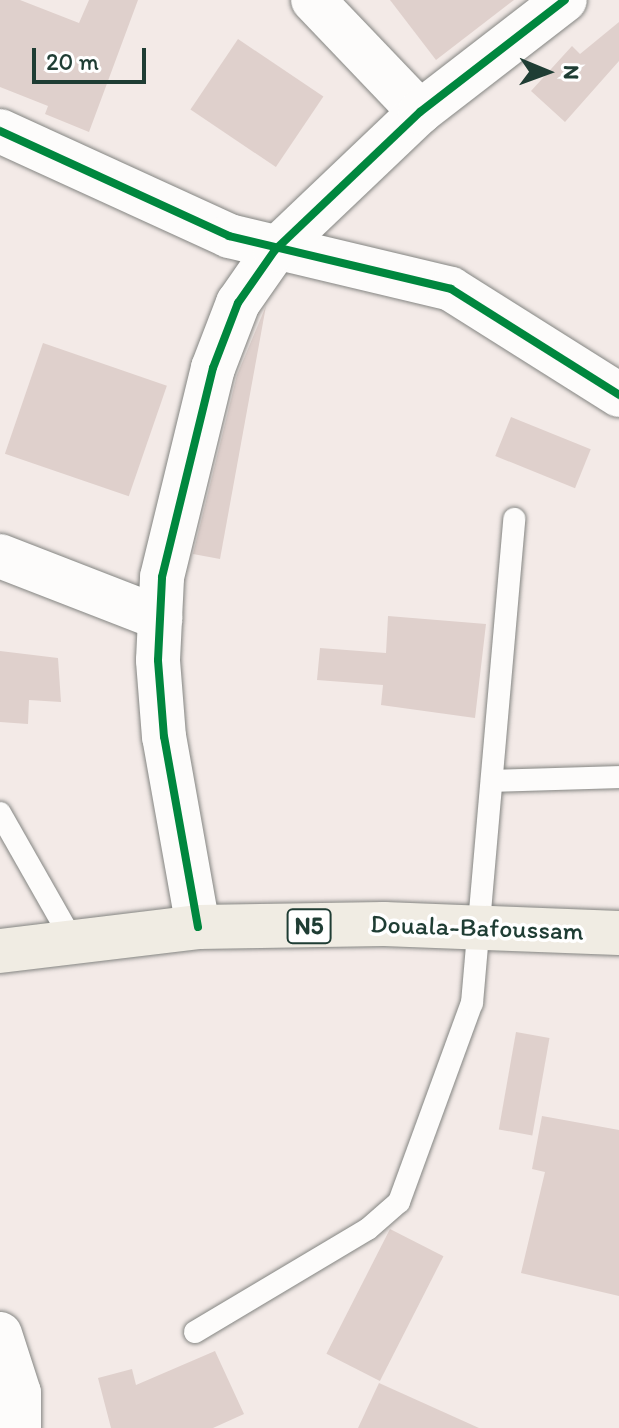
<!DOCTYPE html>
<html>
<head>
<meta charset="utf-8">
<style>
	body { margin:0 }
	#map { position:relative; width:619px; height:1428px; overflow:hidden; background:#f3eae7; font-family:Itim,sans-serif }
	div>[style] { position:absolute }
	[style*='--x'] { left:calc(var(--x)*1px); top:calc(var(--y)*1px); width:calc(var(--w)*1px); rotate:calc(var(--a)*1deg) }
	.building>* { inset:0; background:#dfd0cc; transform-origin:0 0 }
	.roads { filter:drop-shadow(0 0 2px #848582) drop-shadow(0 0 2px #848582) }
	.lane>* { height:22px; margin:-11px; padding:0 11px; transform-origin:11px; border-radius:11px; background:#fdfcfb }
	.street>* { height:44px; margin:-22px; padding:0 22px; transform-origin:22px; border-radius:22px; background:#fdfcfb }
	.highway>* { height:44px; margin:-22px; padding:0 22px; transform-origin:22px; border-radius:22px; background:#f0ece3 }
	.cycleway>* { height:8px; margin:-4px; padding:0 4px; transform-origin:4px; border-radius:4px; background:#00873e }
	span { translate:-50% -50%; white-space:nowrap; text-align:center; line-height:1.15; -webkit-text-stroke:7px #fff; paint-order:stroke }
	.shield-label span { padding:2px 6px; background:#fff; border:2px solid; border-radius:6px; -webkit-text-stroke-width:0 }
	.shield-label { font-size:24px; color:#1f3d34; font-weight:700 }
	.street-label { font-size:26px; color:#1f3d34 }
	.north { position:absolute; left:507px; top:32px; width:80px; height:80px; -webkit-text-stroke:6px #fff; paint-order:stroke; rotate:91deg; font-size:22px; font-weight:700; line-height:32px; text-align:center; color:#1f3d34 }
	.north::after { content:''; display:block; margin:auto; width:28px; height:36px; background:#1f3d34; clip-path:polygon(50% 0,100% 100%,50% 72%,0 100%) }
	.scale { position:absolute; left:32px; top:48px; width:114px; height:36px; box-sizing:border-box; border:4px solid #1f3d34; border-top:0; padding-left:10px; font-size:24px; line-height:28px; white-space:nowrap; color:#1f3d34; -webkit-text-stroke:6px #fff; paint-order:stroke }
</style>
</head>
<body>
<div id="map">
	<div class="building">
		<i style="clip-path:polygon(0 0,20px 0,79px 23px,89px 0,138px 0,89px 132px,45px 114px,48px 106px,0 87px)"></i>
		<i style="clip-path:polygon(390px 0,514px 0,436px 60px)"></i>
		<i style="clip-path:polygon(619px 22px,619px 61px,565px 122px,531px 91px,572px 46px,580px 54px)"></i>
		<i style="left:238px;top:39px;width:103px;height:85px;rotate:34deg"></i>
		<i style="clip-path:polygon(266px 306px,220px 559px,193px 554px,237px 375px)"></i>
		<i style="left:43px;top:343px;width:131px;height:117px;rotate:19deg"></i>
		<i style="left:511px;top:417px;width:86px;height:42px;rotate:22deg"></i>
		<i style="clip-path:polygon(388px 616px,486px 624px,475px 718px,381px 705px,383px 685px,317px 680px,320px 648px,386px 653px)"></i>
		<i style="clip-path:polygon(0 651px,58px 658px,61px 702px,29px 700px,28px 724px,0 722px)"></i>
		<i style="left:516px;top:1032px;width:34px;height:99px;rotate:10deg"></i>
		<i style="clip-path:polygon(542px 1116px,619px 1130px,619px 1296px,521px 1273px,545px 1172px,532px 1169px)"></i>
		<i style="left:390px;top:1229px;width:60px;height:140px;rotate:27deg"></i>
		<i style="clip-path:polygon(215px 1351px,244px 1414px,213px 1428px,111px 1428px,98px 1378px,132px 1369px,136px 1385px)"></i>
		<i style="clip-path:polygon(379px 1383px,479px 1428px,358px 1428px)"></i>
	</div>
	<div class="roads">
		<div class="lane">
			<i style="--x:492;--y:781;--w:127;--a:-1.8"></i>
			<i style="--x:0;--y:813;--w:146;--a:60.4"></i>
			<i style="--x:195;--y:1332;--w:201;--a:-30.8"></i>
			<i style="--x:368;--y:1229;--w:41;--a:-41.1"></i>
			<i style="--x:399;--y:1202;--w:212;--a:-69.9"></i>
			<i style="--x:472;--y:1003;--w:486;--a:-85"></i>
		</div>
		<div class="street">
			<i style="--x:313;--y:0;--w:155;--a:46.3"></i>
			<i style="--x:0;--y:131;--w:252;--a:24.6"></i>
			<i style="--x:229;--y:236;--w:228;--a:13.4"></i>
			<i style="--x:451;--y:289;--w:199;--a:32.2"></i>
			<i style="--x:0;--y:556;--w:172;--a:21.2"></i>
			<i style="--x:198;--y:927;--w:193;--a:-100.1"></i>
			<i style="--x:164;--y:737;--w:77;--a:-94.5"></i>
			<i style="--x:158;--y:660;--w:83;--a:-87.2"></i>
			<i style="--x:162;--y:577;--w:215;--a:-76.3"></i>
			<i style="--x:213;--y:368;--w:70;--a:-69"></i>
			<i style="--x:238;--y:303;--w:65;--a:-55.1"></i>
			<i style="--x:275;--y:250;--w:200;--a:-43.6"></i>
			<i style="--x:420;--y:112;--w:183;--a:-37.7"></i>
			<i style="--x:0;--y:1334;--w:62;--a:72.1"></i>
			<i style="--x:19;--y:1393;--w:35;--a:90"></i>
		</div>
		<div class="highway">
			<i style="--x:0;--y:951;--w:199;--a:-6.9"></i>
			<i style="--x:198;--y:927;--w:186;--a:-0.9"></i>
			<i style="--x:384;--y:924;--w:235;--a:2.2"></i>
		</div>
	</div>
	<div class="cycleway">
		<i style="--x:0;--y:131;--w:252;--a:24.6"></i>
		<i style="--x:229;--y:236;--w:228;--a:13.4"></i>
		<i style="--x:451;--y:289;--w:199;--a:32.2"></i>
		<i style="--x:198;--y:927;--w:193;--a:-100.1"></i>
		<i style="--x:164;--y:737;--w:77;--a:-94.5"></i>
		<i style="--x:158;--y:660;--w:83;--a:-87.2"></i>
		<i style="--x:162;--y:577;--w:215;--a:-76.3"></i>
		<i style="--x:213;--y:368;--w:70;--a:-69"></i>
		<i style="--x:238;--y:303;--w:65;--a:-55.1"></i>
		<i style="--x:275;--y:250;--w:200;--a:-43.6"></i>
		<i style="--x:420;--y:112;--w:183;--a:-37.7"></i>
	</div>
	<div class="shield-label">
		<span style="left:309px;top:926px">N5</span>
	</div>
	<div class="street-label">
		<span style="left:477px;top:928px;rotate:2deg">Douala-Bafoussam</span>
	</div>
	<div class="north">N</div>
	<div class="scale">20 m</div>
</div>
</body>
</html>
